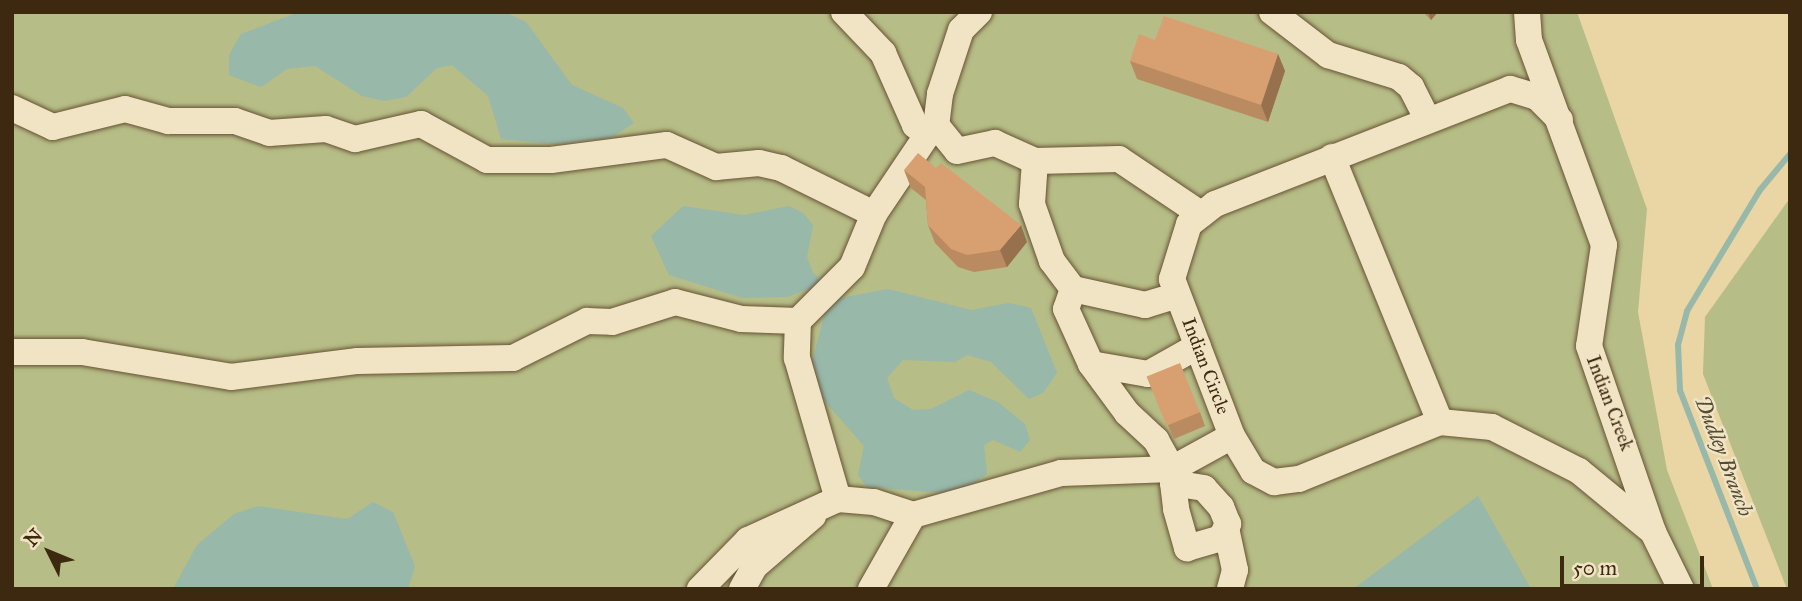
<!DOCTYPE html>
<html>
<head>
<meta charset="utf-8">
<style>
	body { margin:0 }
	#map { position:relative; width:1802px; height:601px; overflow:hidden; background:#ead5a4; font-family:"IM FELL Great Primer",serif }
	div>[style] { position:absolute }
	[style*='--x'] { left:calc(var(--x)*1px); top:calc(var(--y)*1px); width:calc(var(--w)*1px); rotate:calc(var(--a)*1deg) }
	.green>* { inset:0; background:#b6bd86 }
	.water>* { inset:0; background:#98b8aa }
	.stream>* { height:6px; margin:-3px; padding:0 3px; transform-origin:3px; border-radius:3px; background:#98b8aa }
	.roads { filter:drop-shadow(0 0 2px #685335) drop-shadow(0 0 2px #685335) }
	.minor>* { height:26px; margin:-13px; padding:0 13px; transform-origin:13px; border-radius:13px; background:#f1e4c4 }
	.wall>* { inset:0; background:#ba8a60 }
	.shaded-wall>* { inset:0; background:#97704e }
	.building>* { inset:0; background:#d8a070; transform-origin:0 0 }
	span { translate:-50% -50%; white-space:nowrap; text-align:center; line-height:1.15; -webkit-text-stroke:5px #f1e4c4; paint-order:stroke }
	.street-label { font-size:19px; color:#3d2810 }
	.water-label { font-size:21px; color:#544c36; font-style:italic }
	.frame { position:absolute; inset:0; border:14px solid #3d2810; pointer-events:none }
	.north { position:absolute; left:14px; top:517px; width:70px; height:70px; -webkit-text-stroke:5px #f1e4c4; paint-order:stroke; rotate:313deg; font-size:19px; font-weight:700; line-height:28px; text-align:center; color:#3d2810 }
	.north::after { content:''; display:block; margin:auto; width:24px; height:32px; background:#3d2810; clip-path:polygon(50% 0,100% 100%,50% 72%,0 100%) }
	.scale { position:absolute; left:1560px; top:556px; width:144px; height:32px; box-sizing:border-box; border:4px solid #3d2810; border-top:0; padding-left:9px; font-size:21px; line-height:24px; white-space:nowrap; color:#3d2810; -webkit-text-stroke:5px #f1e4c4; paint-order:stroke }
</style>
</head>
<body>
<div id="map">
	<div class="green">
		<i style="clip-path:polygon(12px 12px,1577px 12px,1647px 209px,1638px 312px,1667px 470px,1713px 589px,12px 589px)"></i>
		<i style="clip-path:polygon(1790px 198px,1790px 589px,1787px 589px,1703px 374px,1705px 317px)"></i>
	</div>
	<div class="water">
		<i style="clip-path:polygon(299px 12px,505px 12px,526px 22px,572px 85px,623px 108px,634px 123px,611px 138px,552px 144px,501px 139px,488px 96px,452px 65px,437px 68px,406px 97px,384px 101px,362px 96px,315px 66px,287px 69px,261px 87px,229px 75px,229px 55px,241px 34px)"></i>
		<i style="clip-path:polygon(683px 206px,744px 215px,789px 206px,803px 213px,813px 225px,807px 257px,813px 273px,840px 298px,888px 289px,971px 310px,1009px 303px,1031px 308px,1057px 373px,1043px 393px,1029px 399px,991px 362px,967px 355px,955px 362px,903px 360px,887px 378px,894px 398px,913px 410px,931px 409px,969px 390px,998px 402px,1025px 424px,1030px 440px,1020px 452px,993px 440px,984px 445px,987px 474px,958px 494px,867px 487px,858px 475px,864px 446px,820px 396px,810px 370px,826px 308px,807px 289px,788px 297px,743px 298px,669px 275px,651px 236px)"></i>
		<i style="clip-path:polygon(1478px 496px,1531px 589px,1353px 589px)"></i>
		<i style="clip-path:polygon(373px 502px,393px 512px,415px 566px,408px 589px,173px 589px,197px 545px,234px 514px,258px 506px,347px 519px)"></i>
	</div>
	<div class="stream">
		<i style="--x:1757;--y:589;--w:213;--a:-111.2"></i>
		<i style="--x:1680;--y:390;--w:45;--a:-92.5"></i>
		<i style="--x:1678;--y:345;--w:35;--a:-75"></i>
		<i style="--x:1687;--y:311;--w:141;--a:-58.9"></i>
		<i style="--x:1760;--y:190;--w:47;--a:-50.2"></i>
	</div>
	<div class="roads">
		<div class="minor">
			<i style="--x:844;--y:12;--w:57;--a:46.4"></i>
			<i style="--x:883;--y:53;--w:79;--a:66"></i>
			<i style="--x:915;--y:125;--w:16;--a:40"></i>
			<i style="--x:927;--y:135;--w:13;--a:-48"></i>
			<i style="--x:979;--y:12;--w:25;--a:135"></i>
			<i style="--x:961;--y:30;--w:67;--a:108.2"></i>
			<i style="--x:940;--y:94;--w:31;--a:97"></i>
			<i style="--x:936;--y:125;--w:33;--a:51"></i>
			<i style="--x:957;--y:151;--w:39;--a:-12"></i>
			<i style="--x:995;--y:143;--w:44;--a:24.2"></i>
			<i style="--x:1035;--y:161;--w:84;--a:-1.4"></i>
			<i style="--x:1119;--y:159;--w:99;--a:33.9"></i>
			<i style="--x:1272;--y:12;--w:71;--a:37.5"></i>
			<i style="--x:1328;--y:55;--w:74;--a:17.2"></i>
			<i style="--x:1399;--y:77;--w:16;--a:40"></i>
			<i style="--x:1411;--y:87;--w:36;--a:63"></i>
			<i style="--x:1527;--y:12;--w:28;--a:86"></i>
			<i style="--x:1529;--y:40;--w:218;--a:69.9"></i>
			<i style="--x:1604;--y:245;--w:102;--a:98.4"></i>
			<i style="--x:1589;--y:346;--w:197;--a:71"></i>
			<i style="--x:1653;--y:532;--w:64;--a:63.8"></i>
			<i style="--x:12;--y:108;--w:45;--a:24.9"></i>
			<i style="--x:53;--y:127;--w:74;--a:-14"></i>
			<i style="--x:125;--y:109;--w:45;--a:15.6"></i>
			<i style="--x:168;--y:121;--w:67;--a:0"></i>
			<i style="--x:235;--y:121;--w:36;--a:19"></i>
			<i style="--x:269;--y:133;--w:57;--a:-4"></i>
			<i style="--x:326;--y:129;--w:31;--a:19"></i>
			<i style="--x:355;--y:139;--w:68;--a:-12.8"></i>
			<i style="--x:421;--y:124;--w:75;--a:28.6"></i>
			<i style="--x:487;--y:160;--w:64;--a:0"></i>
			<i style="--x:551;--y:160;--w:117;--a:-7.4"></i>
			<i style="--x:667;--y:145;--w:54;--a:24.2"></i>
			<i style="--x:716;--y:167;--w:43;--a:-5.3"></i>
			<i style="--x:759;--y:163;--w:23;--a:13"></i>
			<i style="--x:781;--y:168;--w:104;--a:26.3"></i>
			<i style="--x:874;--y:214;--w:95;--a:-56.1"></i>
			<i style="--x:1560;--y:120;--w:33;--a:-135"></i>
			<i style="--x:1537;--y:97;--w:28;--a:-163"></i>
			<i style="--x:1510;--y:89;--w:317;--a:158.7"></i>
			<i style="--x:1215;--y:204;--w:33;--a:142"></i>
			<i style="--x:1189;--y:224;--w:58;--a:107.2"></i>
			<i style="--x:1172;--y:279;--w:168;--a:69.1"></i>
			<i style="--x:1232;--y:436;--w:41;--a:59"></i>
			<i style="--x:1253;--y:471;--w:24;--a:28"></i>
			<i style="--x:1274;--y:482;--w:25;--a:-7"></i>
			<i style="--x:1299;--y:479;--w:152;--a:-22"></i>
			<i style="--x:1440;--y:422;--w:52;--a:5.5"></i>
			<i style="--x:1492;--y:427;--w:97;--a:26.8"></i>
			<i style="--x:1579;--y:471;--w:96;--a:39.5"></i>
			<i style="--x:1332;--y:157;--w:286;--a:67.8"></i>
			<i style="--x:1035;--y:161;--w:43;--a:94"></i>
			<i style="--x:1032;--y:204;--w:60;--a:70.7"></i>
			<i style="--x:1052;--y:261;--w:35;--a:53"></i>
			<i style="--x:1073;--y:289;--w:74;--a:12.5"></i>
			<i style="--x:1145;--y:305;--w:34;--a:-17"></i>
			<i style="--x:1073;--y:289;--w:21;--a:109"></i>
			<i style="--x:1066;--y:309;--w:60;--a:65.6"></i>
			<i style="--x:1091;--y:364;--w:58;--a:10"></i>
			<i style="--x:1148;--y:374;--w:57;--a:-29.2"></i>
			<i style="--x:798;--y:321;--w:76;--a:-45"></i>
			<i style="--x:852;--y:267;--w:57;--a:-67.5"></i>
			<i style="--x:12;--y:352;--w:70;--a:0"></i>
			<i style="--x:82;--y:352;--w:151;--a:9.5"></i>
			<i style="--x:231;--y:377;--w:128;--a:-7.2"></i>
			<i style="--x:358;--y:361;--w:155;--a:-1.1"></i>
			<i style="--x:513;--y:358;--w:83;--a:-26.6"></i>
			<i style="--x:587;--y:321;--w:25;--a:2"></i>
			<i style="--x:612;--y:322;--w:66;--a:-17.6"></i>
			<i style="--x:675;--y:302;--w:68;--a:14.4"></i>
			<i style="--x:741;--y:319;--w:57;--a:2"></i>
			<i style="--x:798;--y:321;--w:37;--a:92"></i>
			<i style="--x:797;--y:358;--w:147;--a:73.8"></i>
			<i style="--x:838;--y:499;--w:99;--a:155.5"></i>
			<i style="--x:748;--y:540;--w:69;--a:134.4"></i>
			<i style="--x:1091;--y:364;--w:61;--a:53.7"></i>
			<i style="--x:1127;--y:413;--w:40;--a:43"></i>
			<i style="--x:1156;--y:440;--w:33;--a:61"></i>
			<i style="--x:1172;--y:469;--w:68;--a:-28.8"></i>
			<i style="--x:838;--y:499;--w:36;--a:5"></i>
			<i style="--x:874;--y:502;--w:41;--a:18.4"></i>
			<i style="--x:913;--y:515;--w:85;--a:119.6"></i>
			<i style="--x:913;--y:515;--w:154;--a:-15.8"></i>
			<i style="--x:1061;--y:473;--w:111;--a:-2.1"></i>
			<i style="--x:1172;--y:469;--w:14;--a:86"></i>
			<i style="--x:1173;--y:483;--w:26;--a:83"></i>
			<i style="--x:1176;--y:509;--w:41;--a:74.2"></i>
			<i style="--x:1187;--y:548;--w:35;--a:-16"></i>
			<i style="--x:1221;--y:538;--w:16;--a:-63"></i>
			<i style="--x:1228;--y:524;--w:18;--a:-112"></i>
			<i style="--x:1221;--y:507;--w:25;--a:-132"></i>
			<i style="--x:1204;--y:488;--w:31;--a:-171"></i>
			<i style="--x:1226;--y:528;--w:43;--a:77.9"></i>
			<i style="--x:1235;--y:570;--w:20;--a:105"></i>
			<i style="--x:742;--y:589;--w:25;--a:-61"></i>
			<i style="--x:754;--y:567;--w:78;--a:-40.8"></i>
		</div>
	</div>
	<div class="wall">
		<i style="clip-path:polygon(1423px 12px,1438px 12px,1431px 20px)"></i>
		<i style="clip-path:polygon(1155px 40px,1278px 54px,1285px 71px,1268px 122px,1137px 79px,1130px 61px)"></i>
		<i style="clip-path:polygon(904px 170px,1027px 242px,1007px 267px,974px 272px,958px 267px,935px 243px,928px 225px,926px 200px,911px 188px)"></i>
		<i style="clip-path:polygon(1147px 377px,1200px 412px,1205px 426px,1174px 439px)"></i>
	</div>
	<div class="shaded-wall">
		<i style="clip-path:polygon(1428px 12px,1438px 12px,1431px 20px)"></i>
		<i style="clip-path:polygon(1278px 54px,1285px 71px,1268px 122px,1261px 105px)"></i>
		<i style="clip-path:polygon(1021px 225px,1027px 242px,1007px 267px,1000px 250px)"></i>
	</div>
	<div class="building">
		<i style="clip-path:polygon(1164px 16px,1278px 54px,1261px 105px,1130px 61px,1139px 34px,1155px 40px)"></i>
		<i style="clip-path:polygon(918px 153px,936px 168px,941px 163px,1021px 225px,1000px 250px,967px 255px,951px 249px,928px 225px,925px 187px,904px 170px)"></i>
		<i style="left:1180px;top:363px;width:53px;height:36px;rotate:68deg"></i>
	</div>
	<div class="street-label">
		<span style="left:1206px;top:366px;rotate:69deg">Indian Circle</span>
		<span style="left:1610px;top:403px;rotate:69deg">Indian Creek</span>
	</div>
	<div class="water-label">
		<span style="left:1724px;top:456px;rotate:69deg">Dudley Branch</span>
	</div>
	<div class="frame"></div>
	<div class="north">N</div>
	<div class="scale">50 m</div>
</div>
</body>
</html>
